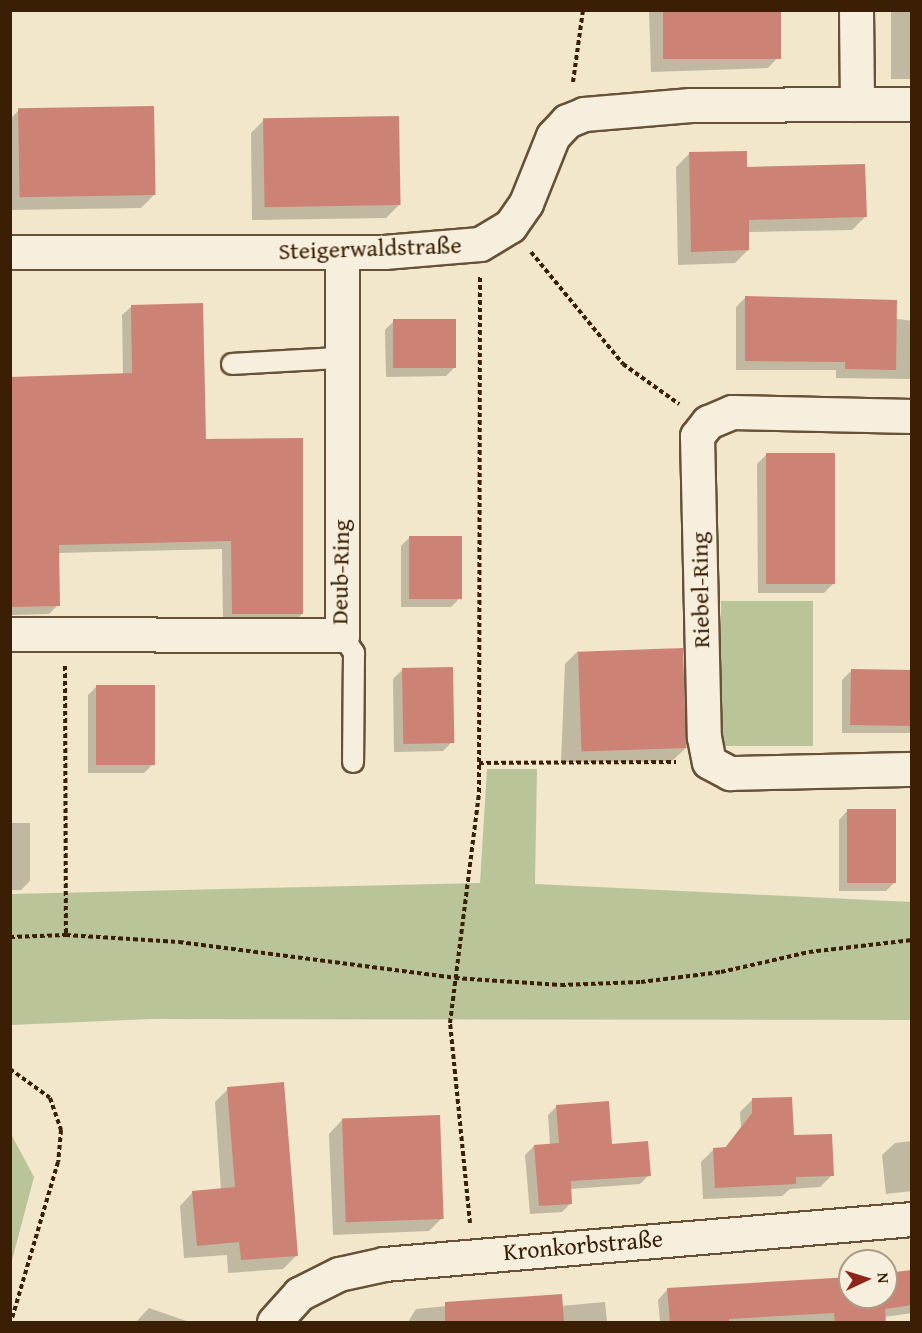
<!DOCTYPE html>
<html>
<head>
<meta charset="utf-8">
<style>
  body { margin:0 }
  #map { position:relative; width:922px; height:1333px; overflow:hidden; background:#f2e6cb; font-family:"Gentium Book Plus",serif }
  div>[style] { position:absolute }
  .green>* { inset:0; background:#b9c598; transform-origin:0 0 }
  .shadow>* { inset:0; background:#0003; transform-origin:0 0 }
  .building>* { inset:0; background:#cc8375; transform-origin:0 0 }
  .path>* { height:4px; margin-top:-2px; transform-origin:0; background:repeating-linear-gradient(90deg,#3a1f04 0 4.5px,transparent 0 7.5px) }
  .roads { filter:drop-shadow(2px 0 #685136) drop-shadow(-2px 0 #685136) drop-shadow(0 2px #685136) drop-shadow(0 -2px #685136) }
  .lane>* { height:20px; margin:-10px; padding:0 10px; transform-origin:10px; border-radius:10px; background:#f7efdd }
  .street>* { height:33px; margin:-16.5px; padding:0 16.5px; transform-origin:16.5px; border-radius:16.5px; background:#f7efdd }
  span { translate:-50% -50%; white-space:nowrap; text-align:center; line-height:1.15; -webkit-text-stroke:4.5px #f7efdd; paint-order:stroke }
  .street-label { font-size:24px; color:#3a1f04 }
  .frame { position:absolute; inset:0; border:12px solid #3a1f04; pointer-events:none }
  .north { position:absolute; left:838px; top:1249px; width:60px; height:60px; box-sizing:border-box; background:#f7efdd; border:2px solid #ab9c86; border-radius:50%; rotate:86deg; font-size:16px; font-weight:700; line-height:24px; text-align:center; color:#3a1f04 }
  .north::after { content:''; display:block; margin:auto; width:21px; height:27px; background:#8f2418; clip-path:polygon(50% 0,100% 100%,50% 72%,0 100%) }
</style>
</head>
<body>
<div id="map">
  <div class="green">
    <i style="left:813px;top:601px;width:145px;height:92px;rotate:90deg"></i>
    <i style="clip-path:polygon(487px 769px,537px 769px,535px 884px,911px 902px,911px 1020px,151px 1019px,11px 1025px,11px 894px,480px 883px)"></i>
    <i style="clip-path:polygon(11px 1134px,34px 1177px,11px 1264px)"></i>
  </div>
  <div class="shadow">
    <i style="clip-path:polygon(649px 10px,780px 10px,781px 54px,768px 68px,651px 72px)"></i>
    <i style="left:891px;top:10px;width:21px;height:69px"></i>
    <i style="clip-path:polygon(19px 110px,155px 194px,141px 208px,10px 210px,10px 119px)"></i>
    <i style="clip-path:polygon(264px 120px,400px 204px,386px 218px,252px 220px,251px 133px)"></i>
    <i style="clip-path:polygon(690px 153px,746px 168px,865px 217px,852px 230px,748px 232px,748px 250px,735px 263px,678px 265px,676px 167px)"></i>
    <i style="clip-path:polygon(745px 298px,912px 321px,912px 379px,836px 378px,836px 370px,736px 370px,736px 307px)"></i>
    <i style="clip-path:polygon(132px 306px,302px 614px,293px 623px,223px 623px,222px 549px,58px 553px,58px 605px,49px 614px,10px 615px,10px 378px,123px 375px,122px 315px)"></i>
    <i style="clip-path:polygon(394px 321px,455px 367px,446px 376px,386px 377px,385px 330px)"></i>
    <i style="clip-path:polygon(766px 455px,833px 584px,824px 593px,758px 593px,757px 464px)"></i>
    <i style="clip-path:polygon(410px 537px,460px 598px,451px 607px,401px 607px,401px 546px)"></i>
    <i style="clip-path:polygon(578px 651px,686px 748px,672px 761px,561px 762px,565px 664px)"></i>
    <i style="clip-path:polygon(402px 670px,452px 742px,443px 751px,394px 752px,393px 679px)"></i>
    <i style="clip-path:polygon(851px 671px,912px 671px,912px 733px,842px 733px,842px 680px)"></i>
    <i style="clip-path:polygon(97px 686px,153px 764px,144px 773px,88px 773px,88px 695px)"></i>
    <i style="clip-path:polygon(848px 810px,895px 882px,886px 891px,839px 891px,839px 820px)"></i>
    <i style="clip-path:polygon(10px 823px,30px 823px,30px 881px,21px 890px,10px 890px)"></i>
    <i style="clip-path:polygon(228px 1089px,296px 1256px,283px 1269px,228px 1273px,227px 1255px,184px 1258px,180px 1206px,193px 1192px,221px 1190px,215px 1102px)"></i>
    <i style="clip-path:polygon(752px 1100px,832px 1175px,820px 1187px,790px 1189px,782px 1196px,703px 1199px,701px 1162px,714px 1149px,724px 1149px,741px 1127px,740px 1112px)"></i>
    <i style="clip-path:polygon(557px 1106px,610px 1145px,649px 1175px,640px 1184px,570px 1189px,571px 1203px,562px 1212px,530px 1214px,525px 1155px,534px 1146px,550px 1145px,548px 1115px)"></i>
    <i style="clip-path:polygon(342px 1120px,442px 1218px,429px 1231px,333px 1235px,329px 1134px)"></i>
    <i style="clip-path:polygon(912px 1141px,912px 1191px,886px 1194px,882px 1155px,895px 1143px)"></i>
    <i style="clip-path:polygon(912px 1271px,912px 1313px,884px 1317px,885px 1322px,660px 1322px,658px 1300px,668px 1289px,850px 1278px,850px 1297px,886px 1297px,886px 1274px)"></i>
    <i style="clip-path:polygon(561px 1295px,561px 1306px,605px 1302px,607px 1322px,408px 1322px,416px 1309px)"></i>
    <i style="clip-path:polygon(149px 1308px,189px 1322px,136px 1322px)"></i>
  </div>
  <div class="building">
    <i style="left:663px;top:10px;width:118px;height:49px"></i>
    <i style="left:154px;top:106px;width:89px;height:136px;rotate:89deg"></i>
    <i style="left:399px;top:116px;width:89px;height:136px;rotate:89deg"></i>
    <i style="clip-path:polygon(747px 151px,747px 167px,865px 164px,867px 217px,749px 220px,749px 250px,691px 252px,689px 152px)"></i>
    <i style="clip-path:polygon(745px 296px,897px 300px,896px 370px,845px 369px,845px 362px,745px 361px)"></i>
    <i style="clip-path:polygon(203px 303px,206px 439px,303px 438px,303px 614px,232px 614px,231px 541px,59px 545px,60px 606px,10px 607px,10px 377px,132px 373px,131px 305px)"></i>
    <i style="left:456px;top:319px;width:49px;height:63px;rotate:90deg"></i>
    <i style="left:766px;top:453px;width:69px;height:131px"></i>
    <i style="left:409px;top:536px;width:53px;height:63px"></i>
    <i style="left:683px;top:648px;width:100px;height:105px;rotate:88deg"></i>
    <i style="left:453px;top:667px;width:76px;height:51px;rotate:89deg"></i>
    <i style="left:851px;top:669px;width:61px;height:56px;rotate:1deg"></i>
    <i style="left:96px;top:685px;width:59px;height:80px"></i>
    <i style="left:847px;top:809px;width:49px;height:74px"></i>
    <i style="clip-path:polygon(284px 1082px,298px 1256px,241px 1260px,239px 1242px,197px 1246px,192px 1191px,235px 1187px,227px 1087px)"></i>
    <i style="clip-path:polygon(792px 1097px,794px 1135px,832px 1134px,834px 1176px,796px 1177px,796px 1184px,715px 1188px,713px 1148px,726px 1147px,752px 1113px,752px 1098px)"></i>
    <i style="clip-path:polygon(609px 1101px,612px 1144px,648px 1141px,651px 1176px,571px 1181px,572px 1204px,539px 1206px,534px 1145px,559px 1143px,556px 1105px)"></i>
    <i style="left:440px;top:1115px;width:104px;height:98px;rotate:88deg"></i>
    <i style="clip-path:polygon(912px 1270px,912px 1305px,885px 1309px,886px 1323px,835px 1323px,834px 1313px,729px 1319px,729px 1323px,670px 1323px,667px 1288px,850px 1277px,850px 1297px,886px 1297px,886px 1273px)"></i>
    <i style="clip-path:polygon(562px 1294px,564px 1323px,445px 1323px,445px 1302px)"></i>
  </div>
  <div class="path">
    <i style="left:573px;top:82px;width:73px;rotate:-82.1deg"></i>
    <i style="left:531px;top:252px;width:145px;rotate:50.6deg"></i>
    <i style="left:623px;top:364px;width:69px;rotate:35.5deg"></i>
    <i style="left:65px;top:666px;width:269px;rotate:89.8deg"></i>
    <i style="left:479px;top:763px;width:197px;rotate:-0.3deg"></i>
    <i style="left:10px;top:937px;width:56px;rotate:-2deg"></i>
    <i style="left:66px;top:935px;width:113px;rotate:3.5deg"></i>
    <i style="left:179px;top:942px;width:278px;rotate:7.4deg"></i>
    <i style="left:455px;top:978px;width:106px;rotate:3.8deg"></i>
    <i style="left:561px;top:985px;width:80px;rotate:-2.1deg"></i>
    <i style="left:641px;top:982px;width:81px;rotate:-7.1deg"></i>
    <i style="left:721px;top:972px;width:90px;rotate:-12.8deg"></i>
    <i style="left:809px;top:952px;width:104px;rotate:-6.6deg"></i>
    <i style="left:10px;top:1069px;width:49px;rotate:35.9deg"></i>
    <i style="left:50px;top:1098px;width:34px;rotate:71deg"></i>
    <i style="left:61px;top:1130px;width:32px;rotate:95deg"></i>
    <i style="left:58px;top:1162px;width:167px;rotate:106.4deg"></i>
    <i style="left:470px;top:1223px;width:201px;rotate:-95.7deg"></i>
    <i style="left:450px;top:1023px;width:233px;rotate:-82.8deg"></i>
    <i style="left:479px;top:792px;width:515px;rotate:-89.89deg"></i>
  </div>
  <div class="roads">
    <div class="lane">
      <i style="left:232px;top:364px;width:109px;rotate:-3.2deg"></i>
      <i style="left:342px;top:635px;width:22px;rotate:56deg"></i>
      <i style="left:354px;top:653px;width:109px;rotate:90.5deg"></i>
    </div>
    <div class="street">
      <i style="left:856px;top:10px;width:94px;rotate:89.4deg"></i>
      <i style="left:10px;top:252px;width:374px"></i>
      <i style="left:384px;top:252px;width:96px;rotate:-4.8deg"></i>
      <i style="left:480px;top:244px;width:35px;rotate:-31deg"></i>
      <i style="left:510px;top:226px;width:28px;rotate:-55deg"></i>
      <i style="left:526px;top:203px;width:72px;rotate:-68.1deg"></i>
      <i style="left:553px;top:136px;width:21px;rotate:-47deg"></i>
      <i style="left:567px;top:121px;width:18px;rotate:-22deg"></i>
      <i style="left:584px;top:114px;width:107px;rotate:-4.8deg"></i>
      <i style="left:691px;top:105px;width:221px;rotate:-0.3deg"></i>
      <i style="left:912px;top:416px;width:180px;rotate:-178.7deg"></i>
      <i style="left:732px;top:412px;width:26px;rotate:157deg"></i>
      <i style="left:708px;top:422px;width:18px;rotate:128deg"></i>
      <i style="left:697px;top:436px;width:301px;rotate:88.7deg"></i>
      <i style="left:704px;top:737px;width:25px;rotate:79deg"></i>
      <i style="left:709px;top:762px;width:24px;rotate:28deg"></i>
      <i style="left:730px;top:773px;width:182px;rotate:-1.3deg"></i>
      <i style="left:10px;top:634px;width:332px;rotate:0.2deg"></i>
      <i style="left:342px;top:635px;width:383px;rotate:-90deg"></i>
      <i style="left:274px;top:1322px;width:38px;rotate:-48deg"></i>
      <i style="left:299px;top:1294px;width:45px;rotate:-26.6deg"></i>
      <i style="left:339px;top:1274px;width:46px;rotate:-12.5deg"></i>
      <i style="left:384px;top:1264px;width:530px;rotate:-4.87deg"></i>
    </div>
  </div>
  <div class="street-label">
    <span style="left:370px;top:248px;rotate:-2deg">Steigerwaldstraße</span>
    <span style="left:340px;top:572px;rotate:-89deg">Deub-Ring</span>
    <span style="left:700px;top:590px;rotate:-91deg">Riebel-Ring</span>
    <span style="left:583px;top:1245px;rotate:-5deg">Kronkorbstraße</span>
  </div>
  <div class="frame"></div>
  <div class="north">N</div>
</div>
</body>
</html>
